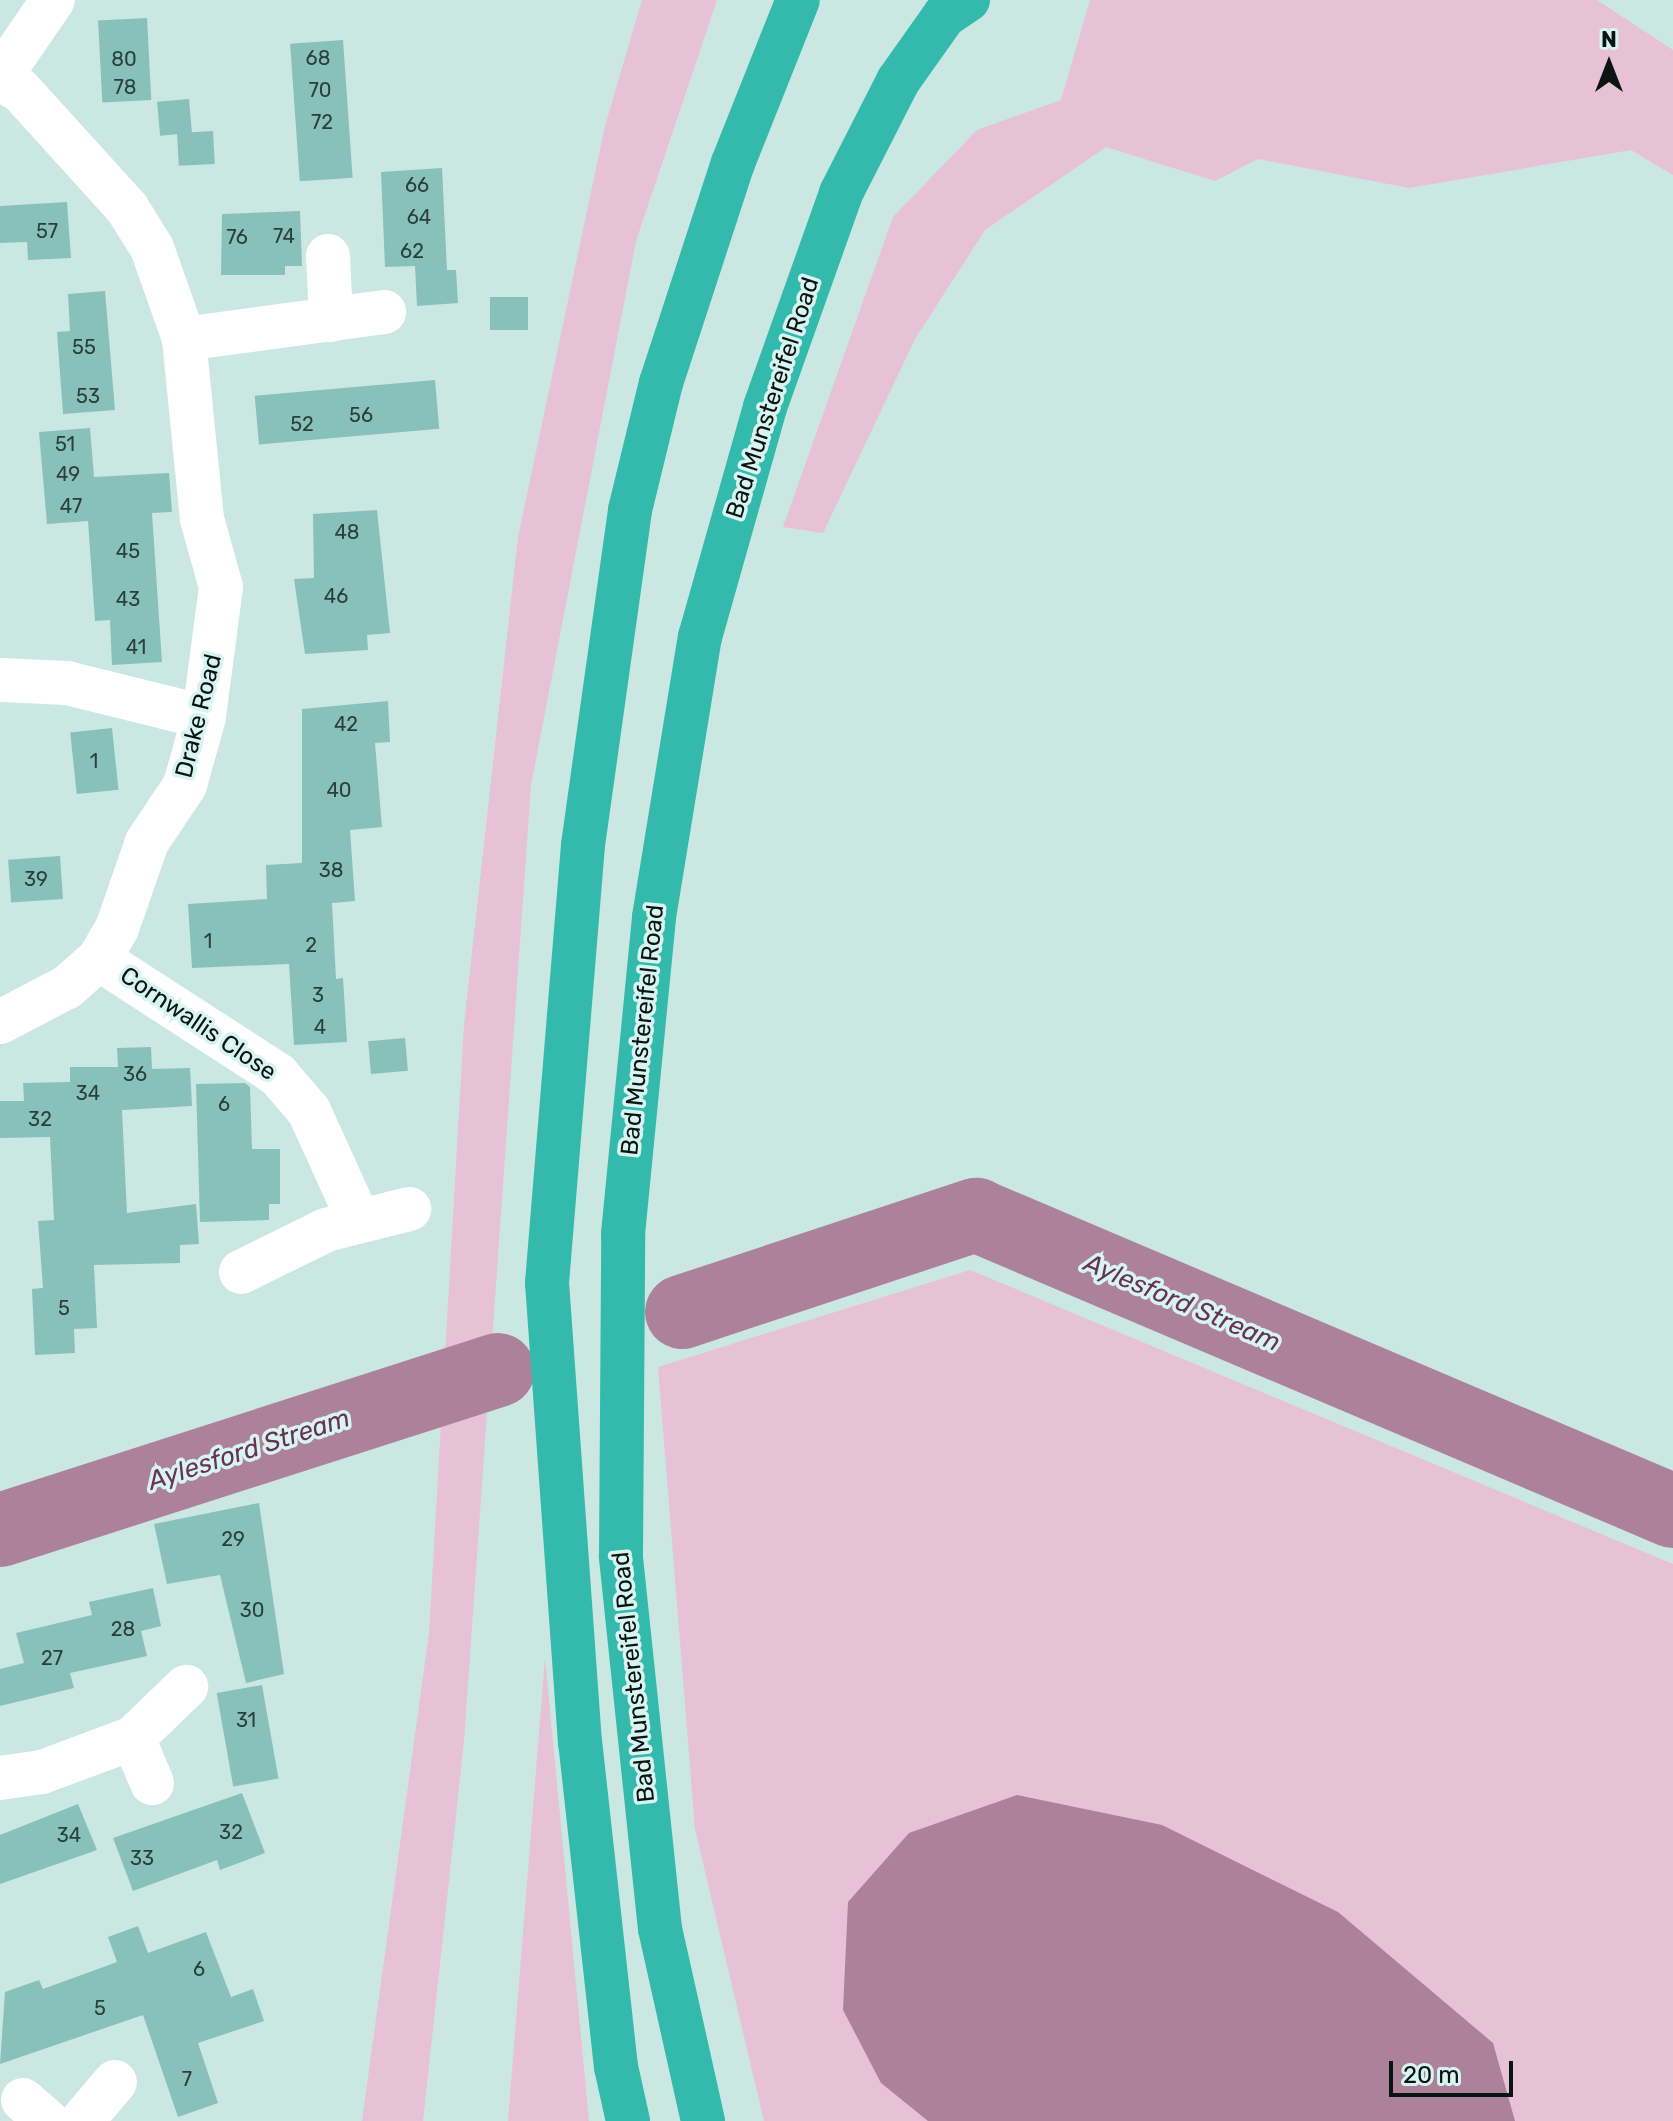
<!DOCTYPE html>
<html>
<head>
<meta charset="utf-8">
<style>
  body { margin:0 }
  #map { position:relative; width:1673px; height:2121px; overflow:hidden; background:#cbe7e2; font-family:Rubik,sans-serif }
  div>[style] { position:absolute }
  .green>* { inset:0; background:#e7c1d6 }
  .water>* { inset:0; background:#ac829b }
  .river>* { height:74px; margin:-37px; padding:0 37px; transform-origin:37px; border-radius:37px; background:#ac829b }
  .building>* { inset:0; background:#88c1b9; transform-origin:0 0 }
  .minor>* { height:44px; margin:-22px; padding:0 22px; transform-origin:22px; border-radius:22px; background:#fff }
  .highway>* { height:44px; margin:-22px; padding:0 22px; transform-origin:22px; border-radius:22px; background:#33baad }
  span { translate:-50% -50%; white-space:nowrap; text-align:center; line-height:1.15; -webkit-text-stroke:7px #d8f4f0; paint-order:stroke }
  .number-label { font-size:20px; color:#2a3f3c }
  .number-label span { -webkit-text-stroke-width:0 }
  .street-label { font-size:24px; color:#0a1412 }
  .water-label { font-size:26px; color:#683255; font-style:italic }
  .north { position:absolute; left:1569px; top:24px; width:80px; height:80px; -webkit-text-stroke:6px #d8f4f0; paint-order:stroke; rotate:0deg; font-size:22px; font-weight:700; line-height:32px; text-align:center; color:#0a1412 }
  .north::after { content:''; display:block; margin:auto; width:28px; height:36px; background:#0a1412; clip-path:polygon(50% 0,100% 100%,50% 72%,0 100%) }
  .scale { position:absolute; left:1389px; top:2061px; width:124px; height:36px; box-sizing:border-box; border:4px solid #0a1412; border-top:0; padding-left:10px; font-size:24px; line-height:28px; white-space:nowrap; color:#0a1412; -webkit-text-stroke:6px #d8f4f0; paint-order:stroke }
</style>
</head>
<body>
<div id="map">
  <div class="green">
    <i style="clip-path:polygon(642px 0,717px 0,636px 241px,531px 785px,464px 1741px,423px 2121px,362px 2121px,429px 1633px,464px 1025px,518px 537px,605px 126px)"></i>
    <i style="clip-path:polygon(1090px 0,1597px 0,1673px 50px,1673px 175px,1631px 150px,1409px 188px,1258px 159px,1215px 181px,1106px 147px,985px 230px,915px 339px,823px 533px,783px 527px,893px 217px,977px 130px,1061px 100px)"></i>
    <i style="clip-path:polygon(970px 1270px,1673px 1564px,1673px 2121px,764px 2121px,695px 1829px,658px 1367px)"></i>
    <i style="clip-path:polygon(545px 1658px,589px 2121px,508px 2121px)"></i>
  </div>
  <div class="water">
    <i style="clip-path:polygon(1017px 1795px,1162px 1825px,1338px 1912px,1493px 2043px,1515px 2121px,928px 2121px,881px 2083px,843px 2010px,848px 1902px,909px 1833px)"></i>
  </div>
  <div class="river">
    <i style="left:682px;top:1312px;width:310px;rotate:-18.3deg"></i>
    <i style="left:976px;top:1215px;width:757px;rotate:23.01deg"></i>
    <i style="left:0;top:1530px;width:523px;rotate:-17.81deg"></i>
  </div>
  <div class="building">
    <i style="left:147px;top:18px;width:82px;height:49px;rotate:87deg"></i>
    <i style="left:343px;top:40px;width:138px;height:53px;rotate:86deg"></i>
    <i style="left:189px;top:99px;width:34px;height:32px;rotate:85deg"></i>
    <i style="left:213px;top:131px;width:33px;height:36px;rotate:87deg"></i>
    <i style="clip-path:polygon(442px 168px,447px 270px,456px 270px,458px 303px,417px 306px,415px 266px,385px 267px,381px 172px)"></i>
    <i style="clip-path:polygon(67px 202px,71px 258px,28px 260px,27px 242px,0 243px,0 206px)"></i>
    <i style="clip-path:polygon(300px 211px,302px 266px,285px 266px,285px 275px,221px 275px,222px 214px)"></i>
    <i style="clip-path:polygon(105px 291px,115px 410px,63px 414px,57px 332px,70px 331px,68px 294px)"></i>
    <i style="left:490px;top:297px;width:38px;height:33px"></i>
    <i style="left:435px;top:380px;width:49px;height:181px;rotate:85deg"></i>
    <i style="clip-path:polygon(90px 428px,94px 477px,169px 473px,172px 512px,152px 513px,162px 662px,112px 665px,110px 620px,95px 621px,88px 521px,47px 524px,39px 432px)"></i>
    <i style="clip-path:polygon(377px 510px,390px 633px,367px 635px,368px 650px,305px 654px,294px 579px,314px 578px,313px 514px)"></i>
    <i style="clip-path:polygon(388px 701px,390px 742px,375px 743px,382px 827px,350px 830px,355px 901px,332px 903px,336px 979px,343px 978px,347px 1042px,294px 1045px,289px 964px,192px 968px,188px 904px,267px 899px,266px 865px,302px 863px,302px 709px)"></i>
    <i style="left:112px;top:728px;width:62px;height:42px;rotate:84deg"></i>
    <i style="left:60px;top:856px;width:43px;height:52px;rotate:86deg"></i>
    <i style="left:405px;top:1038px;width:33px;height:37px;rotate:85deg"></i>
    <i style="clip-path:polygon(151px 1047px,152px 1069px,190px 1068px,192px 1106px,122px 1110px,127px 1213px,196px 1204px,199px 1244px,180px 1245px,180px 1263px,94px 1265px,97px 1328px,74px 1329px,75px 1353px,35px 1355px,32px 1289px,43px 1288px,38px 1221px,54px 1220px,50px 1137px,0 1138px,0 1101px,24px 1101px,23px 1083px,70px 1082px,70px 1067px,118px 1067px,117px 1048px)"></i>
    <i style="clip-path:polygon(245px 1083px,250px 1087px,252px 1149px,280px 1149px,280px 1204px,269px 1204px,269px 1220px,200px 1222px,196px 1084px)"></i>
    <i style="clip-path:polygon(259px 1503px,284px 1674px,246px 1683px,220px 1575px,167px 1584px,154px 1524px)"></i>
    <i style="clip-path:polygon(153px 1588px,161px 1626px,141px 1631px,147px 1656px,70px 1673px,74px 1688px,0 1706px,0 1669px,24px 1663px,16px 1633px,92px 1615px,89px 1602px)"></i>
    <i style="left:262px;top:1685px;width:95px;height:46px;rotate:80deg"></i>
    <i style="clip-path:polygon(242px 1793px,265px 1853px,220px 1870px,217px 1860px,133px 1891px,113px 1838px)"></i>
    <i style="clip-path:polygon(78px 1804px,97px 1850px,0 1884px,0 1835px)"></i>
    <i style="clip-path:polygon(138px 1926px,148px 1953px,206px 1932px,231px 1997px,253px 1989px,264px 2021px,198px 2043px,218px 2103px,178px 2117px,143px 2015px,0 2064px,5px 1992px,39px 1980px,43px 1989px,117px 1962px,108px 1937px)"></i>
  </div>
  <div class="minor">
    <i style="left:0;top:77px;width:93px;rotate:-55.5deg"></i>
    <i style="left:0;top:79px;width:23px;rotate:29deg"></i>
    <i style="left:20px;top:90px;width:159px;rotate:47.8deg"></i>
    <i style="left:127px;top:208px;width:47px;rotate:58deg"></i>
    <i style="left:152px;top:248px;width:96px;rotate:70.6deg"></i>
    <i style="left:184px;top:339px;width:181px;rotate:84.3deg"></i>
    <i style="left:202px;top:519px;width:71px;rotate:74.4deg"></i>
    <i style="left:221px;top:587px;width:131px;rotate:97.5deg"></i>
    <i style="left:204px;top:717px;width:71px;rotate:105.6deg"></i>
    <i style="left:185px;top:785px;width:69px;rotate:123.7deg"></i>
    <i style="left:147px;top:842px;width:91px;rotate:109.2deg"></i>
    <i style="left:117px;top:928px;width:36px;rotate:120deg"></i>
    <i style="left:99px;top:959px;width:43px;rotate:138.8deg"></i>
    <i style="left:67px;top:987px;width:76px;rotate:152.4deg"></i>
    <i style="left:328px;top:256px;width:64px;rotate:87.3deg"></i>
    <i style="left:184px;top:339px;width:202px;rotate:-7.7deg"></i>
    <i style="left:0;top:680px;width:67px;rotate:2.6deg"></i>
    <i style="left:67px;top:683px;width:141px;rotate:13.9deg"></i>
    <i style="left:99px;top:959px;width:213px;rotate:32.9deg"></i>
    <i style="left:278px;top:1075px;width:48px;rotate:49.3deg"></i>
    <i style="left:309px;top:1111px;width:119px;rotate:65.6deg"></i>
    <i style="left:241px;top:1272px;width:95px;rotate:-26.3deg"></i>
    <i style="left:326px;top:1230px;width:86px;rotate:-14.2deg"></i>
    <i style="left:133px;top:1738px;width:49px;rotate:67.1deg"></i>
    <i style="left:0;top:1778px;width:42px;rotate:-8.1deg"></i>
    <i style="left:42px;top:1772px;width:97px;rotate:-20.5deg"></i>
    <i style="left:133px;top:1738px;width:74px;rotate:-43.9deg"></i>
    <i style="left:23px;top:2100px;width:32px;rotate:41deg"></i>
    <i style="left:82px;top:2121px;width:51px;rotate:-49.8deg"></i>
  </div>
  <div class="highway">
    <i style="left:628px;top:2121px;width:55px;rotate:-102.5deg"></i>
    <i style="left:616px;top:2067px;width:326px;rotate:-96.3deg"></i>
    <i style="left:580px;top:1743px;width:461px;rotate:-94.1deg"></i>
    <i style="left:547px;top:1283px;width:439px;rotate:-85.3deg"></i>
    <i style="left:583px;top:845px;width:338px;rotate:-82deg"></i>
    <i style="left:630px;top:510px;width:131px;rotate:-76.3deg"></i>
    <i style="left:661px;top:383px;width:231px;rotate:-71.9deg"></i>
    <i style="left:733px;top:163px;width:175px;rotate:-68.3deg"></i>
    <i style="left:703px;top:2121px;width:197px;rotate:-102.6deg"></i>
    <i style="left:660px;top:1929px;width:375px;rotate:-96deg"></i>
    <i style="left:621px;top:1556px;width:322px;rotate:-89.6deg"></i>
    <i style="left:623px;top:1234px;width:319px;rotate:-84.4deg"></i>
    <i style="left:654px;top:917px;width:284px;rotate:-80.7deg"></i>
    <i style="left:700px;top:637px;width:239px;rotate:-74.2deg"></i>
    <i style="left:765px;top:407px;width:227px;rotate:-70.4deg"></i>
    <i style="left:841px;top:193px;width:126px;rotate:-63deg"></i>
    <i style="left:898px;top:81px;width:80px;rotate:-54.7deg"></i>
    <i style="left:944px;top:16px;width:29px;rotate:-34deg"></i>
  </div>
  <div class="number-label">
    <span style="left:318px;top:58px">68</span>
    <span style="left:124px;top:59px">80</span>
    <span style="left:125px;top:87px">78</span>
    <span style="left:320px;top:90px">70</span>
    <span style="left:322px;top:122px">72</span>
    <span style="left:417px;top:185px">66</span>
    <span style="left:419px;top:217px">64</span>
    <span style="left:47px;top:231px">57</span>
    <span style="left:284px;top:236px">74</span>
    <span style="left:237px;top:237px">76</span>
    <span style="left:412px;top:251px">62</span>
    <span style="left:84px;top:347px">55</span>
    <span style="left:88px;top:396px">53</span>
    <span style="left:361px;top:415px">56</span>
    <span style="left:302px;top:424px">52</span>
    <span style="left:65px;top:444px">51</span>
    <span style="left:68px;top:474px">49</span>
    <span style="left:71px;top:506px">47</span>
    <span style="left:347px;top:532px">48</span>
    <span style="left:128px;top:551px">45</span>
    <span style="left:336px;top:596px">46</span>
    <span style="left:128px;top:599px">43</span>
    <span style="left:136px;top:647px">41</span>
    <span style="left:346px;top:724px">42</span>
    <span style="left:94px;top:761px">1</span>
    <span style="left:339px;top:790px">40</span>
    <span style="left:331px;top:870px">38</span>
    <span style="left:36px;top:879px">39</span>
    <span style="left:208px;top:941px">1</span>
    <span style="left:311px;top:945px">2</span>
    <span style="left:318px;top:995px">3</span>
    <span style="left:320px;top:1027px">4</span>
    <span style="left:135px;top:1074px">36</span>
    <span style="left:88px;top:1093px">34</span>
    <span style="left:224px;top:1104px">6</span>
    <span style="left:40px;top:1119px">32</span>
    <span style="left:64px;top:1308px">5</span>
    <span style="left:233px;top:1539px">29</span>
    <span style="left:252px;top:1610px">30</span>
    <span style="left:123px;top:1629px">28</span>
    <span style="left:52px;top:1658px">27</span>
    <span style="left:246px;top:1720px">31</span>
    <span style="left:231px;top:1832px">32</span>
    <span style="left:69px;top:1835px">34</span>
    <span style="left:142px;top:1858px">33</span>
    <span style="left:199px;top:1969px">6</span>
    <span style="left:100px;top:2008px">5</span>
    <span style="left:187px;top:2079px">7</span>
  </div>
  <div class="street-label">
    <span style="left:773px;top:398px;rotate:-72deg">Bad Munstereifel Road</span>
    <span style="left:199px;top:716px;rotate:-76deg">Drake Road</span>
    <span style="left:198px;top:1024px;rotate:34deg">Cornwallis Close</span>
    <span style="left:643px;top:1030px;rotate:-84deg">Bad Munstereifel Road</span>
    <span style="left:634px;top:1677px;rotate:-96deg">Bad Munstereifel Road</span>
  </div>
  <div class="water-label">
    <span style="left:1182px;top:1303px;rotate:23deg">Aylesford Stream</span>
    <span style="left:249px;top:1450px;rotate:-18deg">Aylesford Stream</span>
  </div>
  <div class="north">N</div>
  <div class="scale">20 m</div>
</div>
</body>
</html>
